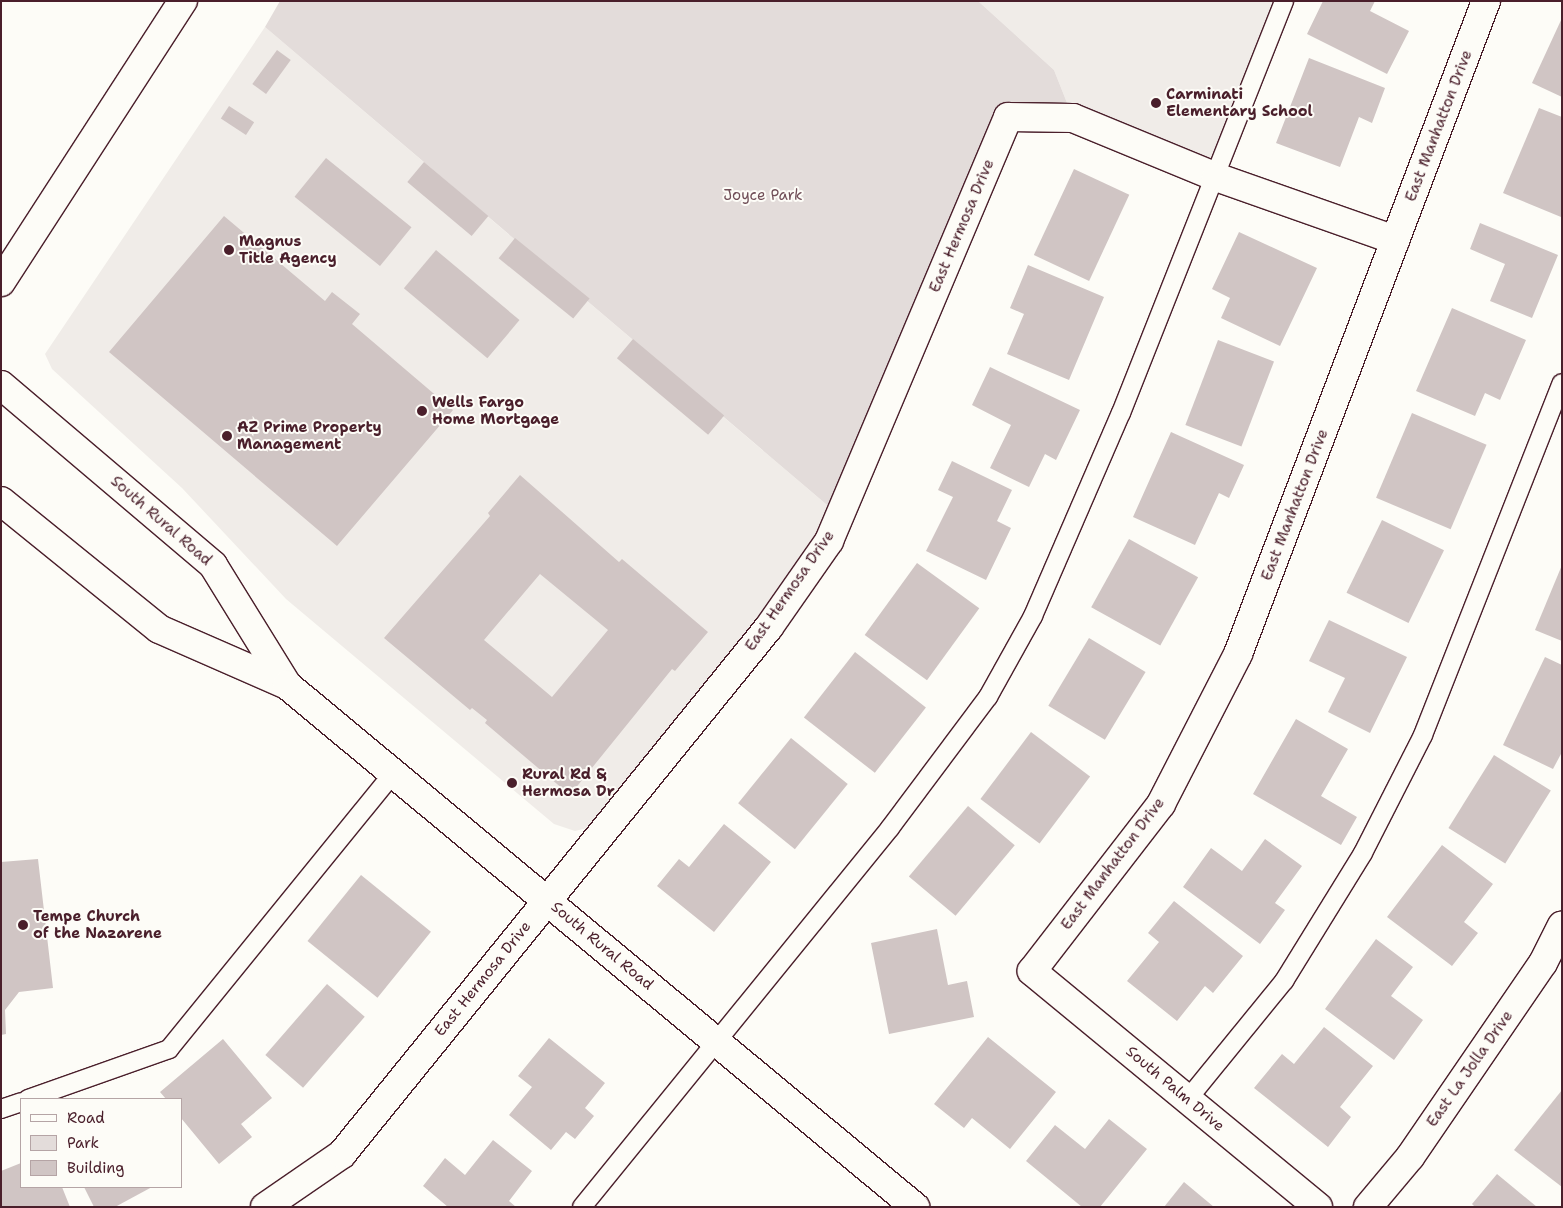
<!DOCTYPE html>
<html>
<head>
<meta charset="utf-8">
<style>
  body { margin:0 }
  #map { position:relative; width:1563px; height:1208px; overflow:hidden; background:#fdfcf7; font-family:"Shantell Sans",sans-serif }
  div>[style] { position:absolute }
  .built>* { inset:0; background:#f0ece8 }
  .green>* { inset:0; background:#e3dcda }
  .building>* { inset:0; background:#d0c5c4; transform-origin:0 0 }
  .roads { filter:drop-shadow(1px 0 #4a1f2b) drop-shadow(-1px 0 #4a1f2b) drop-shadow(0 1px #4a1f2b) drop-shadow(0 -1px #4a1f2b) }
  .lane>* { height:18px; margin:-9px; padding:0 9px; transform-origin:9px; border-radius:9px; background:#fdfcf7 }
  .street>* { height:28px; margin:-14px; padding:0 14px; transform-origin:14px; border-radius:14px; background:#fdfcf7 }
  .primary>* { height:28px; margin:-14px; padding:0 14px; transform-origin:14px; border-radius:14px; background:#fdfcf7 }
  .highway>* { height:28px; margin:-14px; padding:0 14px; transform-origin:14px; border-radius:14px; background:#fdfcf7 }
  .dots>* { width:14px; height:14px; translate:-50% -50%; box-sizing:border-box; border:2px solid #fdfcf7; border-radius:50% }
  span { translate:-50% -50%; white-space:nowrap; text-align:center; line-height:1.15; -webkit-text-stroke:4px #fdfcf7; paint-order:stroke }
  .poi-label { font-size:15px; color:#4a1f2b; font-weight:700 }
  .left { translate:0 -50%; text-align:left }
  .street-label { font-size:15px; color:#4a1f2b }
  .park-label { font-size:15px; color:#704e57 }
  .frame { position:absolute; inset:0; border:2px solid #4a1f2b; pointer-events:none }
  .legend { position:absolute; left:20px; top:1098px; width:162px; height:90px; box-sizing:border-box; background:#fdfcf7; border:1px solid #b5a4a5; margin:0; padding:6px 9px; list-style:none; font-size:15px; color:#4a1f2b }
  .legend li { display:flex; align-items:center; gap:10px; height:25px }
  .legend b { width:25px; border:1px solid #b5a4a5 }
</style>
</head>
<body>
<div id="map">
  <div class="built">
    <i style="clip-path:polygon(978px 1px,1284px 1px,1216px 177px,1073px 118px,1054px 70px)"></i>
    <i style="clip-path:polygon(265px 27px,834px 511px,815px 547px,729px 660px,587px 828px,575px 831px,554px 824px,286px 599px,182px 488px,52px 369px,45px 354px)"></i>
  </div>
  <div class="green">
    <i style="clip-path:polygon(280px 1px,978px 1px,1054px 70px,1073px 118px,1007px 117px,840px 516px,265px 27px)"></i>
  </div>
  <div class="building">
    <i style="clip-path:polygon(1323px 1px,1375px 1px,1370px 11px,1409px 31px,1387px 74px,1307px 34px)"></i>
    <i style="clip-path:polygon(1562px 18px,1562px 97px,1532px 83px)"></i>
    <i style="left:277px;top:50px;width:17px;height:42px;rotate:36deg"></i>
    <i style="clip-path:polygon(1309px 58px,1385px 88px,1372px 123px,1359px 117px,1340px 167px,1276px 143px)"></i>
    <i style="left:229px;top:106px;width:30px;height:15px;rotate:33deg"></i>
    <i style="clip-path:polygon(1539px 108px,1562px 117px,1561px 217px,1503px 193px)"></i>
    <i style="left:326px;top:158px;width:110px;height:50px;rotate:39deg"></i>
    <i style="left:424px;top:162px;width:84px;height:26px;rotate:40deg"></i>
    <i style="left:1074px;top:169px;width:61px;height:95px;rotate:25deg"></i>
    <i style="clip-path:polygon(224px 216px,325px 301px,332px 292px,360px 314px,352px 324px,453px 410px,337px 546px,109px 352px)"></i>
    <i style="clip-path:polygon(1480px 223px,1558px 255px,1532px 318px,1490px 301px,1505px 264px,1470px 249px)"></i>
    <i style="clip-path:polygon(1239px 232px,1317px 268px,1280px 346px,1221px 318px,1230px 298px,1212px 289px)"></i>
    <i style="left:515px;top:238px;width:96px;height:26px;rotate:39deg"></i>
    <i style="left:436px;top:250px;width:109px;height:50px;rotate:40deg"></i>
    <i style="clip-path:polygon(1028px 265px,1104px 297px,1069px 380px,1007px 354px,1024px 314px,1010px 308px)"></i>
    <i style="clip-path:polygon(1452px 308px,1526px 340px,1500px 400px,1485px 393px,1475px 416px,1416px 391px)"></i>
    <i style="left:633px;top:339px;width:119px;height:25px;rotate:40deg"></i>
    <i style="left:1218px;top:340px;width:60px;height:91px;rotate:21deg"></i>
    <i style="clip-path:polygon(990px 367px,1080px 410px,1056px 460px,1045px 454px,1029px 487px,990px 468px,1011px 425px,972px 405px)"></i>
    <i style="left:1412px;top:413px;width:81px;height:92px;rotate:23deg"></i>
    <i style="clip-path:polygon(1171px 432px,1244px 465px,1229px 498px,1219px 493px,1195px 545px,1133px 517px)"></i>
    <i style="clip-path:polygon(952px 461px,1012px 490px,997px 521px,1011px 528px,986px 580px,926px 551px,953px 497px,938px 490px)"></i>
    <i style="clip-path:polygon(evenodd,520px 475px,619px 562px,622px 559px,708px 632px,675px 671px,672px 669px,570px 795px,485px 723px,487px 720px,472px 708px,470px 710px,384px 638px,490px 516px,488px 513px,520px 475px,540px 574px,608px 630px,552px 697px,484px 640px,540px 574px)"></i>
    <i style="left:1382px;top:520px;width:69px;height:81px;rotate:26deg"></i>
    <i style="left:1129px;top:539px;width:79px;height:78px;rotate:29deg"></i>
    <i style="left:917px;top:563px;width:77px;height:89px;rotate:36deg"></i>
    <i style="clip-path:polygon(1562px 565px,1562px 641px,1535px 630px)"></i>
    <i style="clip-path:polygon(1329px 620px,1407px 657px,1370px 733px,1328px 712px,1345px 678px,1309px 661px)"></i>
    <i style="left:1089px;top:638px;width:66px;height:79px;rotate:31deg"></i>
    <i style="left:855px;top:652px;width:90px;height:83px;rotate:38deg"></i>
    <i style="clip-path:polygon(1545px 657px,1562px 665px,1562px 752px,1553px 769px,1503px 745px)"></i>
    <i style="clip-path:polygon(1296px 719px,1348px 749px,1321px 796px,1357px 817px,1341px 845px,1253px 794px)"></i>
    <i style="left:1031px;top:732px;width:74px;height:84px;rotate:37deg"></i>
    <i style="left:791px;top:738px;width:73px;height:84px;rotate:39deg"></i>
    <i style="left:1494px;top:755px;width:67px;height:86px;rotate:32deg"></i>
    <i style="left:968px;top:806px;width:61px;height:92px;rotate:40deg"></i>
    <i style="clip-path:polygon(724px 824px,771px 862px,714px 932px,657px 886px,679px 859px,689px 867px)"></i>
    <i style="clip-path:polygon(1265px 839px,1302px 866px,1275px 903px,1285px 910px,1260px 944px,1183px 887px,1211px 848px,1242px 871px)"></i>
    <i style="clip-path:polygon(1442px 845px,1493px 884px,1464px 922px,1478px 933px,1452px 966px,1387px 917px)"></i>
    <i style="clip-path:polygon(38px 859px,53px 988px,19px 992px,5px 1010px,6px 1034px,1px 1035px,1px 862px)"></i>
    <i style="left:361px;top:875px;width:90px;height:85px;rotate:39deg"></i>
    <i style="clip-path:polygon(1174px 901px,1243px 956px,1213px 993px,1205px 986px,1177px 1021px,1127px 981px,1159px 942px,1148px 933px)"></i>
    <i style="clip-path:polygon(937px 929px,948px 985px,967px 981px,974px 1017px,889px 1034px,871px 943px)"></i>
    <i style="clip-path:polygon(1376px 939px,1413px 967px,1391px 996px,1423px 1020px,1394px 1060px,1325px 1009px)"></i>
    <i style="left:327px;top:984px;width:50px;height:94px;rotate:41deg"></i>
    <i style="clip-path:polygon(1324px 1027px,1373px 1066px,1340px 1107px,1351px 1117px,1328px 1147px,1254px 1088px,1282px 1054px,1294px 1064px)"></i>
    <i style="clip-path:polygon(988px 1037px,1056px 1092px,1010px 1149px,972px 1118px,964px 1128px,934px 1104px)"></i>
    <i style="clip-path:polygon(549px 1038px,605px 1083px,585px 1108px,594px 1116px,575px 1139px,566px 1132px,551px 1150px,509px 1115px,532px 1087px,518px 1076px)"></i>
    <i style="clip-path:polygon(223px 1039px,272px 1098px,241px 1124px,252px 1137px,219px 1164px,181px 1118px,181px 1099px,166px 1099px,160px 1092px)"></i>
    <i style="clip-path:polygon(1562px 1090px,1562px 1187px,1514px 1150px)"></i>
    <i style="clip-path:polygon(1109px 1119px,1147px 1149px,1100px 1207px,1082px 1207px,1026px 1161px,1055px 1125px,1085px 1149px)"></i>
    <i style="clip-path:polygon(493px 1140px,532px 1171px,509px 1201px,516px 1207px,448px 1207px,423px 1186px,445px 1158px,465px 1175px)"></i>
    <i style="clip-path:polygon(21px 1163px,21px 1187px,62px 1187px,70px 1207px,1px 1207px,1px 1171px)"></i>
    <i style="clip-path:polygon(1497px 1174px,1537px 1207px,1475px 1207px,1472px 1204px)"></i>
    <i style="clip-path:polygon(1184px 1182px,1214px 1207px,1164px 1207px)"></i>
    <i style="clip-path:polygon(84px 1187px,152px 1187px,115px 1207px,94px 1207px)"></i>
  </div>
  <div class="roads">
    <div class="lane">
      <i style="left:28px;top:1099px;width:150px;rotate:-19.5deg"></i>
      <i style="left:169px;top:1049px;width:357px;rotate:-50.9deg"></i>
      <i style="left:1187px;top:1100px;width:154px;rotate:-50.8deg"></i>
      <i style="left:1284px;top:981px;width:150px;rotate:-58.3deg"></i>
      <i style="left:1363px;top:853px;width:132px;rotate:-63deg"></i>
      <i style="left:1423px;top:735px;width:378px;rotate:-68.5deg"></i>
      <i style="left:1px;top:1109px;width:21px;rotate:-19deg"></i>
      <i style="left:582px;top:1207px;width:488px;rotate:-50.9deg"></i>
      <i style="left:890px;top:828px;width:164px;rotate:-53.2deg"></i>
      <i style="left:988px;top:697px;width:93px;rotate:-60.9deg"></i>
      <i style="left:1033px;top:616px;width:221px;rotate:-66.6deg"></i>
      <i style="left:1121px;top:413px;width:443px;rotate:-68.4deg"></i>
    </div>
    <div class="street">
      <i style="left:265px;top:1207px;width:93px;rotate:-34.5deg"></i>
      <i style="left:342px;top:1154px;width:678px;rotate:-50.98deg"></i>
      <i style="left:769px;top:627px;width:105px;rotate:-55.1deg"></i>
      <i style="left:829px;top:541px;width:460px;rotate:-67.1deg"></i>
      <i style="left:1008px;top:117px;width:65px;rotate:0.9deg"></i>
      <i style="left:1073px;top:118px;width:155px;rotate:22.4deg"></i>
      <i style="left:1216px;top:177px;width:190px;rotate:19.4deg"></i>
      <i style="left:1318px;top:1207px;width:371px;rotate:-140.5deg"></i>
      <i style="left:1032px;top:971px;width:211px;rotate:-52.3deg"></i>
      <i style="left:1161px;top:804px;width:169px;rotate:-62.8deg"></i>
      <i style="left:1238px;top:654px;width:699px;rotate:-69.2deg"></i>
      <i style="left:1368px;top:1207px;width:65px;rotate:-50deg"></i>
      <i style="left:1410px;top:1157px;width:235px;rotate:-55.6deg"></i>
      <i style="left:1543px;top:963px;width:42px;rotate:-63.4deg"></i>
    </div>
    <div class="primary">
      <i style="left:1px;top:385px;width:278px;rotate:40.3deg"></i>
      <i style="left:213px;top:565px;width:141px;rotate:58.3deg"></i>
      <i style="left:1px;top:501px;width:203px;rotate:39deg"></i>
      <i style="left:159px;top:629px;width:140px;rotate:23.6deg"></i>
      <i style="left:287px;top:685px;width:817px;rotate:39.73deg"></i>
    </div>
    <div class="highway">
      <i style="left:1px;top:282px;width:335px;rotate:-57.1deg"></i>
    </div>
  </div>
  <div class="dots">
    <i style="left:1156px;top:103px;background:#4a1f2b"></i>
    <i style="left:229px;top:250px;background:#4a1f2b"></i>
    <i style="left:422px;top:411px;background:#4a1f2b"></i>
    <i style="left:227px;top:436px;background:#4a1f2b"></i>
    <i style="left:512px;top:783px;background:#4a1f2b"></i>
    <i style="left:23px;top:925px;background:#4a1f2b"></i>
  </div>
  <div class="poi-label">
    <span class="left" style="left:1166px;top:103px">Carminati<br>Elementary School</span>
    <span class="left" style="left:239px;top:250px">Magnus<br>Title Agency</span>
    <span class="left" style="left:432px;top:411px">Wells Fargo<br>Home Mortgage</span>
    <span class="left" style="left:237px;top:436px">AZ Prime Property<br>Management</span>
    <span class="left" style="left:522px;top:783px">Rural Rd &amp;<br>Hermosa Dr</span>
    <span class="left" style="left:33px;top:925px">Tempe Church<br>of the Nazarene</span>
  </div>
  <div class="street-label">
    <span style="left:1439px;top:126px;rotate:-69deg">East Manhatton Drive</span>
    <span style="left:962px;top:226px;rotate:-67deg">East Hermosa Drive</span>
    <span style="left:1295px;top:505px;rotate:-69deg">East Manhatton Drive</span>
    <span style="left:161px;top:521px;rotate:41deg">South Rural Road</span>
    <span style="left:790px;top:591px;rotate:-55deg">East Hermosa Drive</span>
    <span style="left:1113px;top:864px;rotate:-53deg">East Manhatton Drive</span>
    <span style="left:602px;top:946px;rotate:40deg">South Rural Road</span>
    <span style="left:483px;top:979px;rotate:-51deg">East Hermosa Drive</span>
    <span style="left:1470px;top:1069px;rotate:-55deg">East La Jolla Drive</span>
    <span style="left:1175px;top:1089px;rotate:40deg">South Palm Drive</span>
  </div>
  <div class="park-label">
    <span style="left:763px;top:196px">Joyce Park</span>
  </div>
  <div class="frame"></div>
  <ul class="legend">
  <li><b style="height:6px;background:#fdfcf7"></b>Road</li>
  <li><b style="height:14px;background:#e3dcda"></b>Park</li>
  <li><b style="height:14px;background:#d0c5c4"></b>Building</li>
  </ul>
</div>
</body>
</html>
